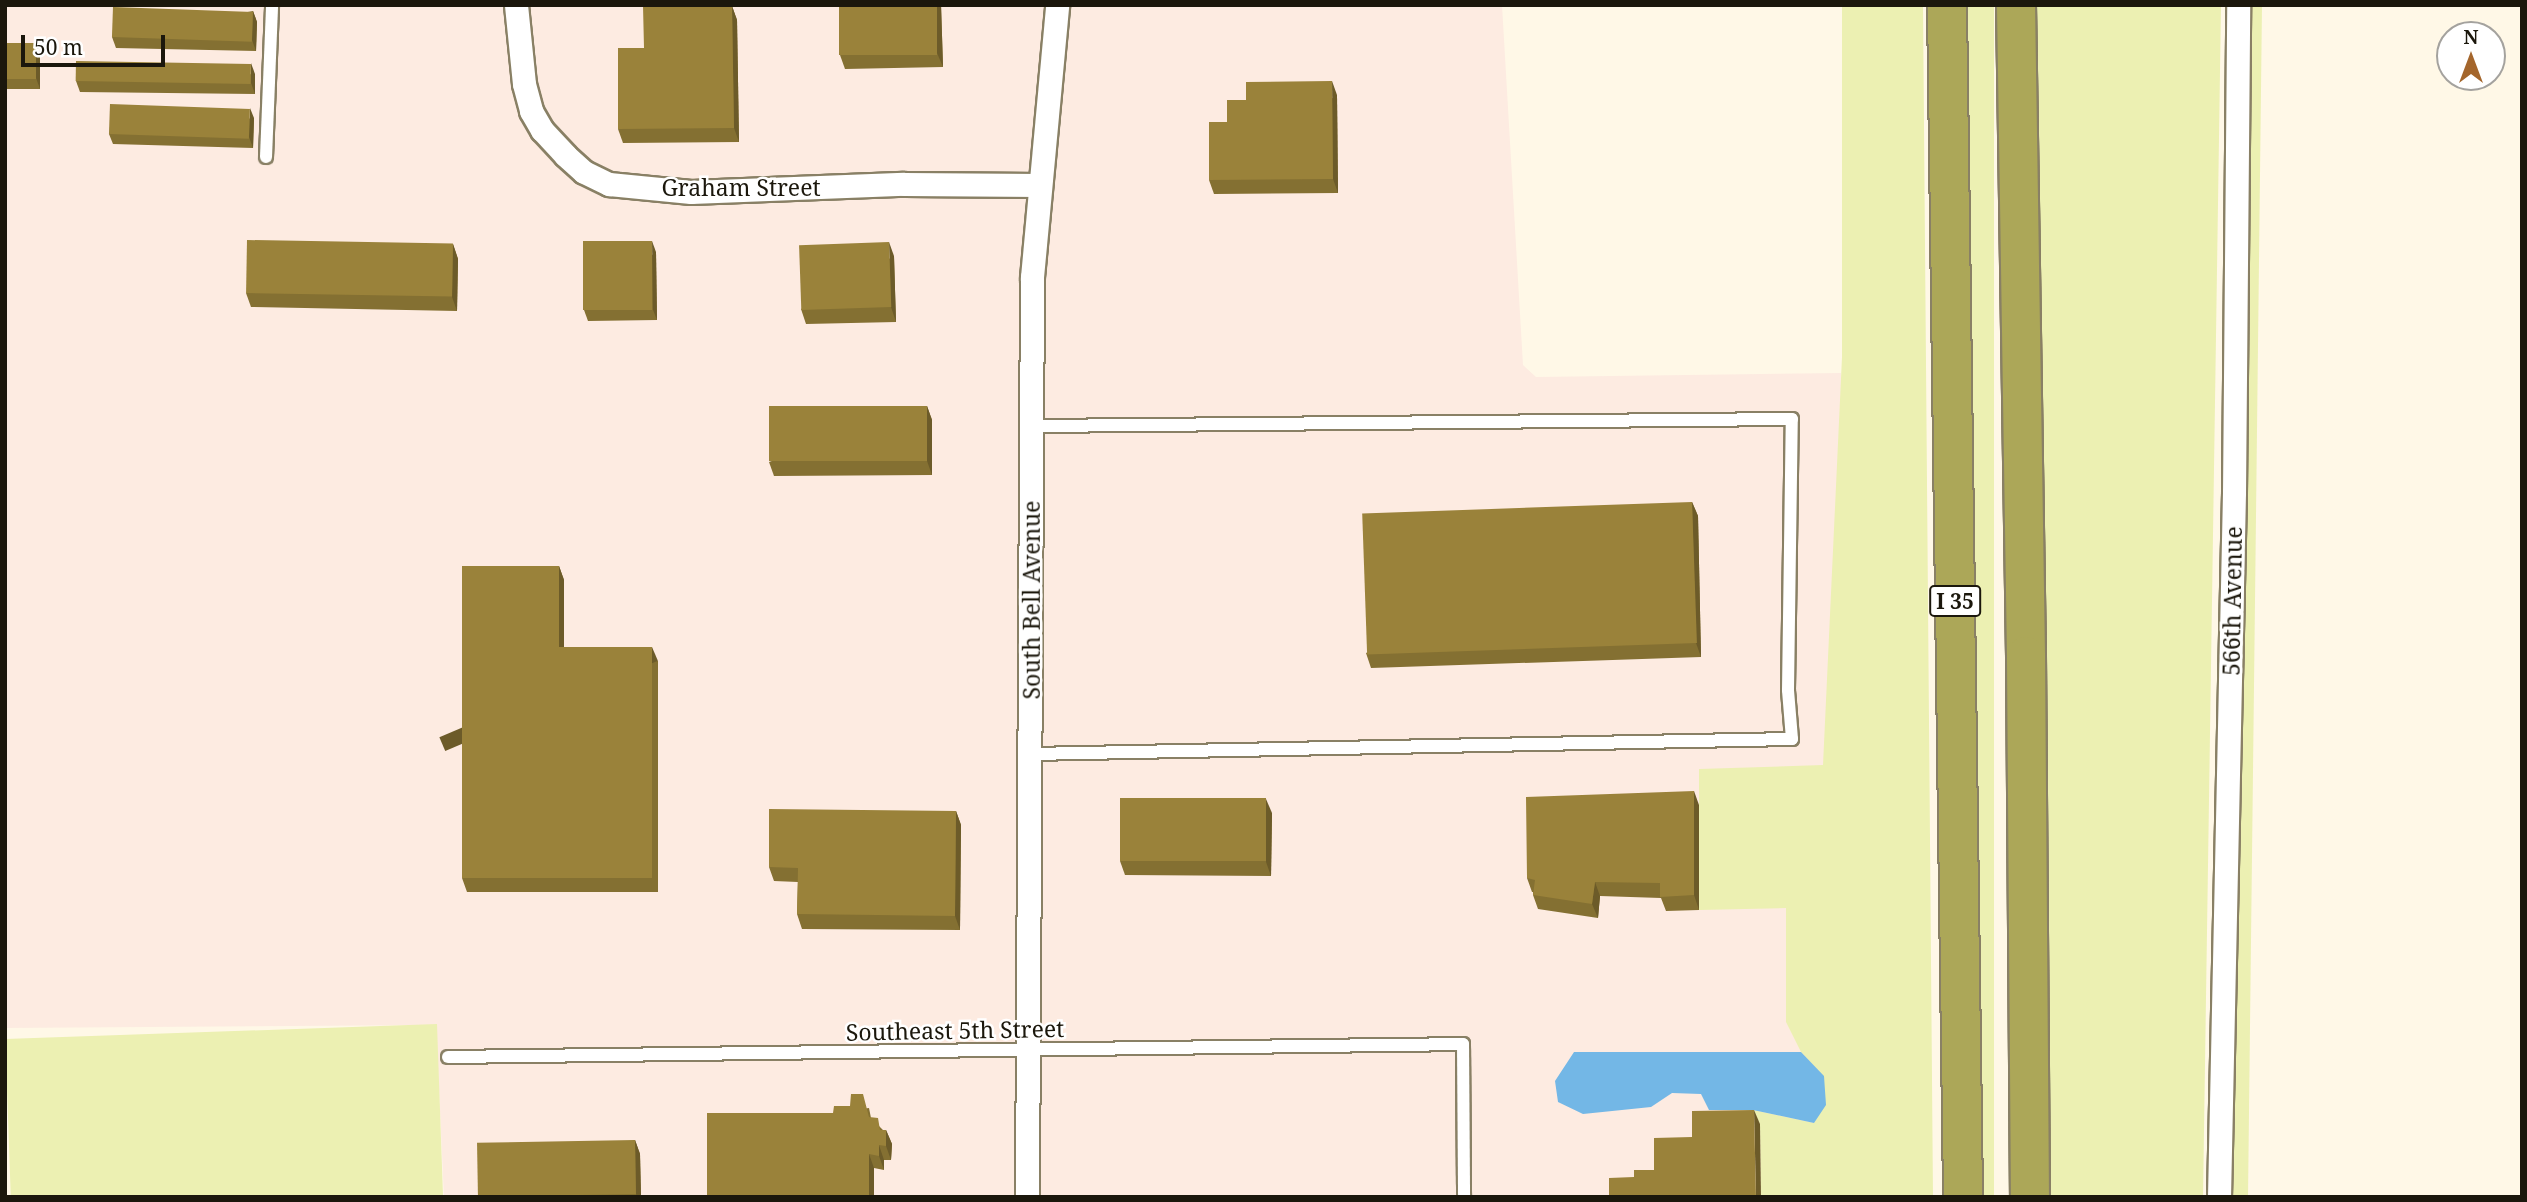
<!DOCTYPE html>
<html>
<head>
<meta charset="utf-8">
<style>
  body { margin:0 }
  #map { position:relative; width:2527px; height:1202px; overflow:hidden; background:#fff8e7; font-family:"Noto Serif",serif }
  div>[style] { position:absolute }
  .industrial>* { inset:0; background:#fdebe1 }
  .green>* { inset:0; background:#ecf0b2; transform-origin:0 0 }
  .water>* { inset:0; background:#73b7e6 }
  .roads { filter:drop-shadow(2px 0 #898065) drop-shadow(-2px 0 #898065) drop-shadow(0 2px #898065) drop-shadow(0 -2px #898065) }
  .service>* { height:12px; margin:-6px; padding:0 6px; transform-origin:6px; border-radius:6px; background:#fff }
  .minor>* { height:23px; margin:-11.5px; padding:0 11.5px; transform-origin:11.5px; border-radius:11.5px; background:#fff }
  .motorway>* { height:38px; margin:-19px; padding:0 19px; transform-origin:19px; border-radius:19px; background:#aca758 }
  .wall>* { inset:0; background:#847032 }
  .shaded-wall>* { inset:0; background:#6c5b29; transform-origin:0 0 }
  .building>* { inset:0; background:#9a823a; transform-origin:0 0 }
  span { translate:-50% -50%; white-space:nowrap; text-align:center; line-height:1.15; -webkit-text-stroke:5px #fff; paint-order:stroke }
  .shield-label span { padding:2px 5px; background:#fff; border:2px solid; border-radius:5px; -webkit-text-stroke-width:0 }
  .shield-label { font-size:21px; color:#1b170c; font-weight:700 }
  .street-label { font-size:23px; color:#1b170c }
  .frame { position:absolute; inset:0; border:7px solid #1b170c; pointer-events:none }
  .north { position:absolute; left:2436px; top:21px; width:70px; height:70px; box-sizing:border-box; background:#fff; border:2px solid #a4a29e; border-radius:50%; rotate:0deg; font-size:19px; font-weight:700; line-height:28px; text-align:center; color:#1b170c }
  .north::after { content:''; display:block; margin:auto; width:24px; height:32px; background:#a4662c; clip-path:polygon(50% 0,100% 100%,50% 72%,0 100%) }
  .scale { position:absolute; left:21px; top:35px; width:144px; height:32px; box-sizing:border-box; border:4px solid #1b170c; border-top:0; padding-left:9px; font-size:21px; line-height:24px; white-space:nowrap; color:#1b170c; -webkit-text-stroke:5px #fff; paint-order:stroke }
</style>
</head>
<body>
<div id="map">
  <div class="industrial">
    <i style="clip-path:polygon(5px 5px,1502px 5px,1523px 365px,1536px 377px,1841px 373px,1849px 1197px,444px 1197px,436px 1025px,5px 1028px)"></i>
  </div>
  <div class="green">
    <i style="clip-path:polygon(1842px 5px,1923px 5px,1933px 1197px,1761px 1197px,1760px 1124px,1753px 1110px,1814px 1123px,1824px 1077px,1801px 1052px,1786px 1022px,1786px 908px,1699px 910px,1699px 769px,1823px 765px,1842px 357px)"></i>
    <i style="left:1962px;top:5px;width:32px;height:1192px"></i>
    <i style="clip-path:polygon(2033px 5px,2221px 5px,2203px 1197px,2044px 1197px)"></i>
    <i style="clip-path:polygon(2244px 5px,2262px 5px,2248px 1197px,2227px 1197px)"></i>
    <i style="left:437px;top:1024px;width:173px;height:432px;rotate:88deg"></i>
  </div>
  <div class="water">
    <i style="clip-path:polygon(1574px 1052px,1801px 1052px,1824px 1076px,1826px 1105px,1814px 1123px,1753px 1110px,1709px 1110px,1701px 1094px,1672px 1093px,1651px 1107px,1583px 1114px,1558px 1102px,1555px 1081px)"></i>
  </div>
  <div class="roads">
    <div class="service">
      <i style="left:266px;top:157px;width:152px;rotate:-87.7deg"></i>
      <i style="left:1031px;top:754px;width:761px;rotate:-1.13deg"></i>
      <i style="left:1792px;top:739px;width:49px;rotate:-94.7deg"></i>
      <i style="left:1788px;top:690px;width:271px;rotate:-89.2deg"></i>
      <i style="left:1792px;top:419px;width:760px;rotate:179.47deg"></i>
      <i style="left:448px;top:1057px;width:1015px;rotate:-0.73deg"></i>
      <i style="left:1463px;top:1044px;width:153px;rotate:89.6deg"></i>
    </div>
    <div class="minor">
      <i style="left:516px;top:5px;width:79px;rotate:84.2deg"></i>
      <i style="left:524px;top:84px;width:28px;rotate:75deg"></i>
      <i style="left:531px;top:111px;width:22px;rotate:60deg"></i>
      <i style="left:542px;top:130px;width:34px;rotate:47deg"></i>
      <i style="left:565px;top:155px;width:25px;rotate:42deg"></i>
      <i style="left:584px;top:172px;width:28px;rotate:26deg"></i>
      <i style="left:609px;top:184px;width:82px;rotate:5.6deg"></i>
      <i style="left:691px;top:192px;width:213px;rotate:-2.2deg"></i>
      <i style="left:904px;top:184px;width:136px;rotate:0.4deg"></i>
      <i style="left:1027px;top:1197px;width:920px;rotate:-89.69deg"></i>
      <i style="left:1032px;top:277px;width:273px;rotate:-84.7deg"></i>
      <i style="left:2219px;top:1197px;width:705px;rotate:-88.78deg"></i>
      <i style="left:2234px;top:492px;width:487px;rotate:-89.5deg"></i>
    </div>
    <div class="motorway">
      <i style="left:1947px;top:5px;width:1192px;rotate:89.23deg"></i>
      <i style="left:2016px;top:5px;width:651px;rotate:89.12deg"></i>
      <i style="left:2026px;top:656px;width:541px;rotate:89.58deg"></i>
    </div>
  </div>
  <div class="wall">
    <i style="clip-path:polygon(941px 5px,943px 67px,845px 69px,840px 55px)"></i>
    <i style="clip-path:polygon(732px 6px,737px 20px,739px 142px,623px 143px,618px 129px,644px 48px)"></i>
    <i style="clip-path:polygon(253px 11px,257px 22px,256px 51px,116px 48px,112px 37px)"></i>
    <i style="clip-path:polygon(5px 43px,40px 53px,40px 89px,5px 89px)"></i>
    <i style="clip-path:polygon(255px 74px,255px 94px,80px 92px,76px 81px)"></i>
    <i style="clip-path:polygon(1337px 95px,1338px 193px,1214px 194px,1209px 180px)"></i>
    <i style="clip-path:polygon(254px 118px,253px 148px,113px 144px,109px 134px)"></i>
    <i style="clip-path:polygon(453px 244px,458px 259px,457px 311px,251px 307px,246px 293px)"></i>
    <i style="clip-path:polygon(656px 252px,657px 320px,588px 321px,584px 310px)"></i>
    <i style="clip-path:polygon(894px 256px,896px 322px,806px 324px,801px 309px)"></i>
    <i style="clip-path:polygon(927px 406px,932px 420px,932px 475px,774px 476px,769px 462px)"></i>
    <i style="clip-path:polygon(1692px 502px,1698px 516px,1701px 657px,1371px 668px,1366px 653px)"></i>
    <i style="clip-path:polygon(559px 566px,564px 580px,564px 647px,658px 661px,658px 892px,467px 892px,462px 878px)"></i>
    <i style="clip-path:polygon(1699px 805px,1699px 910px,1666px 911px,1661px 898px,1600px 896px,1598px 918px,1538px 909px,1533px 895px,1533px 892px,1532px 892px,1527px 878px)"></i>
    <i style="clip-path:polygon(956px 811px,961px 825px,960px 930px,802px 929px,797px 914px,798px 882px,774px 881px,769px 867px)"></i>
    <i style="clip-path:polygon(1272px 813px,1271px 876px,1125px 875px,1120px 861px)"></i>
    <i style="clip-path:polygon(869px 1108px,871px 1118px,883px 1130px,886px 1130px,892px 1144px,891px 1160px,884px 1160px,884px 1170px,874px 1168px,874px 1197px,707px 1197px,833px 1113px)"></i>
    <i style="clip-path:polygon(635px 1140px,640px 1154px,641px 1197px,478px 1197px)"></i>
  </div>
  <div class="shaded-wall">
    <i style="clip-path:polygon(937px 5px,941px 5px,943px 67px,937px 53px)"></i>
    <i style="clip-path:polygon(732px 6px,737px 20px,739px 142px,734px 128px)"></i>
    <i style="clip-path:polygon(253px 11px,257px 22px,256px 51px,252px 40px)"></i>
    <i style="clip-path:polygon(36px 43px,40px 53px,40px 89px,36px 78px)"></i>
    <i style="clip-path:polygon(251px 63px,255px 74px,255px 94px,251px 83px)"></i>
    <i style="clip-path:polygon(1332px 81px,1337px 95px,1338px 193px,1333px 179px)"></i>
    <i style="clip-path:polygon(250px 108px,254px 118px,253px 148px,249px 137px)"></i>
    <i style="clip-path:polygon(652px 241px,656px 252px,657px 320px,653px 310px)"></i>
    <i style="clip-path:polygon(889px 242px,894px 256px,896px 322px,891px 307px)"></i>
    <i style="clip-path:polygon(453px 244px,458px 259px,457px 311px,452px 297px)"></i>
    <i style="clip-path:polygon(927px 406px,932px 420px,932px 475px,927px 461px)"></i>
    <i style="clip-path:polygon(1692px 502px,1698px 516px,1701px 657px,1696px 643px)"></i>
    <i style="clip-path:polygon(559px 566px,564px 580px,564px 661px,559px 647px)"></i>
    <i style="left:652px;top:647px;width:15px;height:231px;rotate:67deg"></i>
    <i style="clip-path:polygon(1694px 791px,1699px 805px,1699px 910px,1694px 895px)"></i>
    <i style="clip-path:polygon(1266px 799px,1272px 813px,1271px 876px,1266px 862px)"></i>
    <i style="clip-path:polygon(956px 811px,961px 825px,960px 930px,955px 916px)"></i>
    <i style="clip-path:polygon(1595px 882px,1600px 896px,1598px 918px,1592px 904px)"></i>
    <i style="clip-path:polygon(1754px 1110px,1760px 1124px,1761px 1197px,1756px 1197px)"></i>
    <i style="clip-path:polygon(886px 1130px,892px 1144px,891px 1160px,886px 1146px)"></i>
    <i style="clip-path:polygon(635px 1140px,640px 1154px,641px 1197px,637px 1197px,636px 1194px)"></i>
    <i style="clip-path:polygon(879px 1145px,884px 1160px,884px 1170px,879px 1156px)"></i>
    <i style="clip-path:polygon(869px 1154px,874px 1168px,874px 1197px,869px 1197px)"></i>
  </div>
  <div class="building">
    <i style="left:839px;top:5px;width:98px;height:50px"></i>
    <i style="clip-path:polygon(643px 6px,732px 6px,734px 128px,618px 129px,618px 48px,644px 48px)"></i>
    <i style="left:113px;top:7px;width:140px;height:30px;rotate:2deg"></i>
    <i style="left:5px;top:43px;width:31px;height:36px"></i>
    <i style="left:76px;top:61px;width:175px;height:20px;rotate:1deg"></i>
    <i style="clip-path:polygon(1332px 81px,1333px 179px,1209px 180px,1209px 122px,1227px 122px,1227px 100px,1246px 100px,1246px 82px)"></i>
    <i style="left:110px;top:104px;width:140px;height:30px;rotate:2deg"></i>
    <i style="left:247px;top:240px;width:206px;height:53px;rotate:1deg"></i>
    <i style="left:583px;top:241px;width:69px;height:69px"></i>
    <i style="left:889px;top:242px;width:65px;height:90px;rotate:88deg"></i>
    <i style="left:927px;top:406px;width:55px;height:158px;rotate:90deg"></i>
    <i style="left:1692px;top:502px;width:141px;height:330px;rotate:88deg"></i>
    <i style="clip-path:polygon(462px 566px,559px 566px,559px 647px,652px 647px,652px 878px,462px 878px)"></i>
    <i style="clip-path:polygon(1694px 791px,1694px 895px,1660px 897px,1660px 883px,1595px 882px,1592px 904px,1533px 895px,1535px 880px,1527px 878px,1526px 797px)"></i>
    <i style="left:1120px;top:798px;width:146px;height:63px"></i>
    <i style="clip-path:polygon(769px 809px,956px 811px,955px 916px,797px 914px,798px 868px,769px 867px)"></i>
    <i style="clip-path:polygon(851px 1094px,863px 1094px,869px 1117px,878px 1118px,880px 1130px,886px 1130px,886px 1146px,879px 1145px,879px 1156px,869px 1154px,869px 1197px,707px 1197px,707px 1113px,833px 1113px,834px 1106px,850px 1106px)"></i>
    <i style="clip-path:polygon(1754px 1110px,1756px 1197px,1609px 1197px,1609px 1178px,1634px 1177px,1634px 1170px,1654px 1170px,1654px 1138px,1692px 1137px,1692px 1111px)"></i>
    <i style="left:635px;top:1140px;width:54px;height:158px;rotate:89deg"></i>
  </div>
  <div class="shield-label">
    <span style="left:1955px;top:601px">I 35</span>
  </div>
  <div class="street-label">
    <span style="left:741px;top:187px">Graham Street</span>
    <span style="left:1031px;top:600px;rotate:-90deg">South Bell Avenue</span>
    <span style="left:2232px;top:601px;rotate:-89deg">566th Avenue</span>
    <span style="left:955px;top:1030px;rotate:-1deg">Southeast 5th Street</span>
  </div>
  <div class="frame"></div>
  <div class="north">N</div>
  <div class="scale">50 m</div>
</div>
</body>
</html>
